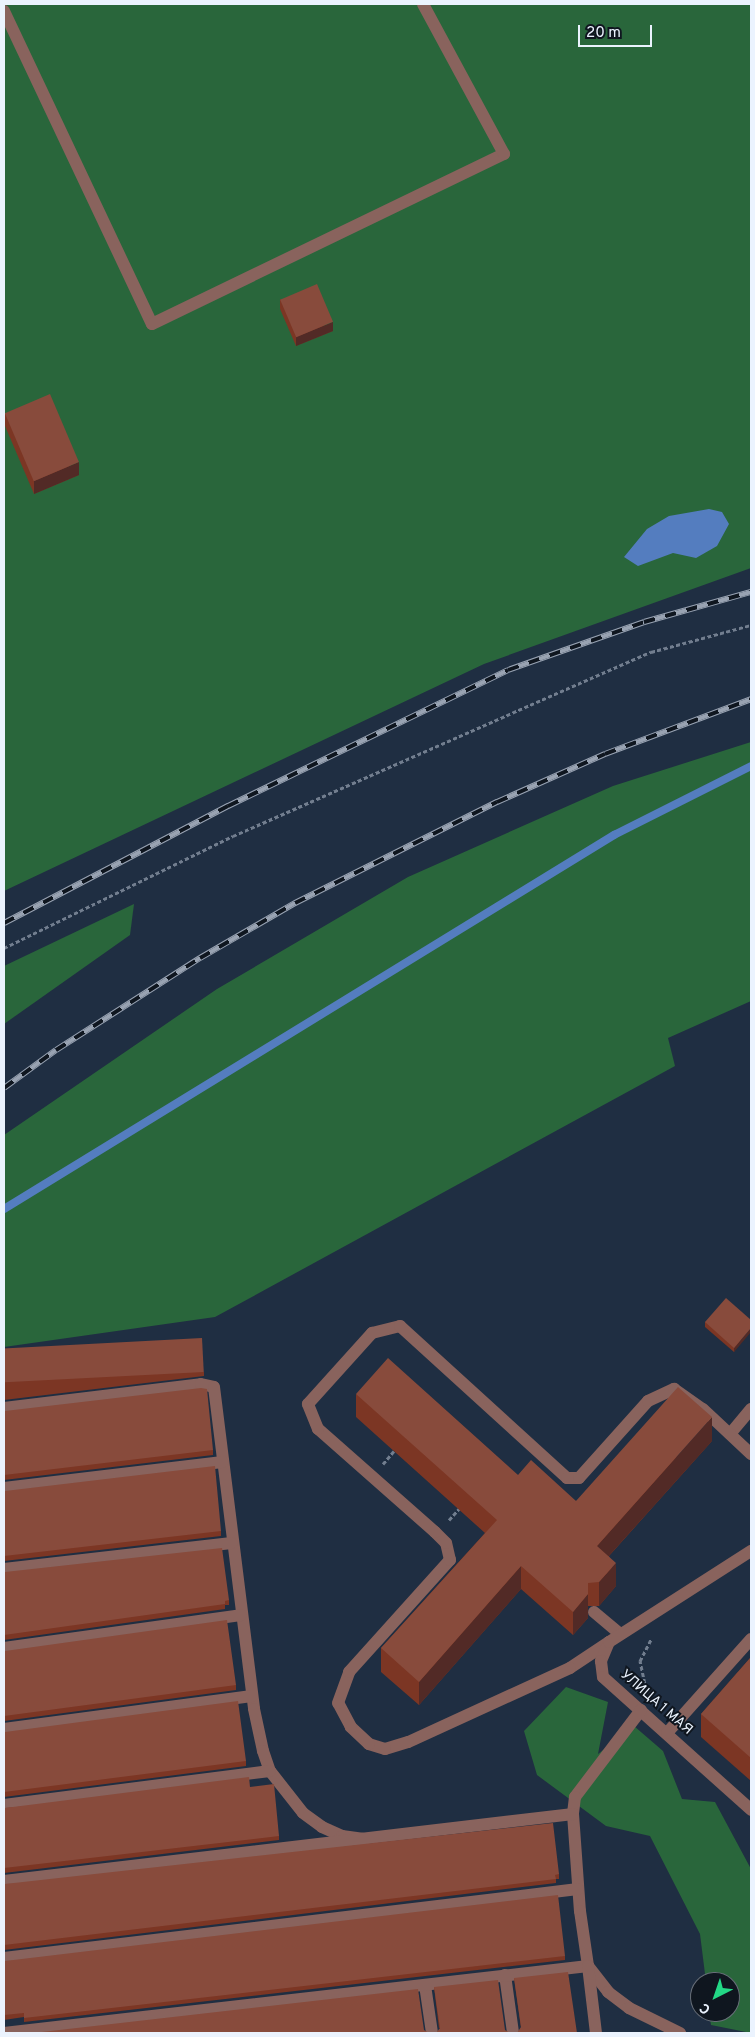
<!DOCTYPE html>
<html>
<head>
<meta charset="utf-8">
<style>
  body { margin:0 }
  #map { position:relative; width:755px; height:2037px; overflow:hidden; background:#1f2e42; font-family:Overpass,sans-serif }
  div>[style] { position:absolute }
  .green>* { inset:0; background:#29663b }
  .water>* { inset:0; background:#547dbf }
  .stream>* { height:8px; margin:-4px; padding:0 4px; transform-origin:4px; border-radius:4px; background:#547dbf }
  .path>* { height:3px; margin-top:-1.5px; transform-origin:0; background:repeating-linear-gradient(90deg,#727e8f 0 4px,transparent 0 6.5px) }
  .service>* { height:12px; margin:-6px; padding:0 6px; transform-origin:6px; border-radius:6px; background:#89635d }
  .minor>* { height:12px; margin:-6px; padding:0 6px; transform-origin:6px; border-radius:6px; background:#89635d }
  .rail>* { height:5.5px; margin-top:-2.75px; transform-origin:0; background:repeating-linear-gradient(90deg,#0f161f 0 11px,#99a3b2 0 22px); box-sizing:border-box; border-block:1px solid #99a3b2 }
  .wall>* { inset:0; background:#7c3624 }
  .shaded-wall>* { inset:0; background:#522a26 }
  .building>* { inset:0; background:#884b3c; transform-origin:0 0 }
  span { translate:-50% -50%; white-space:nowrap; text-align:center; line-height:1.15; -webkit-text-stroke:4px #0f161f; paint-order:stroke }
  .street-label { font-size:14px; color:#ebf3fe }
  .frame { position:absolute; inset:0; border:5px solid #ebf3fe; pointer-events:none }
  .north { position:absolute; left:690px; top:1972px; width:50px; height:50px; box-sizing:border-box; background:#0f161f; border:1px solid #676e78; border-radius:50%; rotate:221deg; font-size:14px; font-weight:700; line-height:20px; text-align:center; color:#ebf3fe }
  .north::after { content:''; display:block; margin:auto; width:18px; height:22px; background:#23d886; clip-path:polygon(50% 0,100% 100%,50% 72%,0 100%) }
  .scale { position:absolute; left:578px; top:25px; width:74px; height:22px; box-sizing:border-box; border:2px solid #ebf3fe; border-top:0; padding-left:6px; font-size:15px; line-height:18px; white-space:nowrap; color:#ebf3fe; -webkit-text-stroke:4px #0f161f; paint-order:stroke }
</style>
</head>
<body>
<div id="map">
  <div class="green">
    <i style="clip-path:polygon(4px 4px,751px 4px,751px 568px,484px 664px,4px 891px)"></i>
    <i style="clip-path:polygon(751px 742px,751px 1001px,668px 1038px,675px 1066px,215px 1317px,4px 1347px,4px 1135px,217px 989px,408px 877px,613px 786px)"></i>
    <i style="clip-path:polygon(134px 904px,130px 935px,4px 1024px,4px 966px)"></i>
    <i style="clip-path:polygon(566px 1687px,608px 1702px,598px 1754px,634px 1726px,663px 1751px,682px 1799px,715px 1802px,751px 1869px,751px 2033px,711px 2025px,709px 2012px,730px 2012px,730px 1982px,706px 1982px,700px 1934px,650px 1836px,606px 1826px,537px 1775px,524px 1731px)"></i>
  </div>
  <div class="water">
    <i style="clip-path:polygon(709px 509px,722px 512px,729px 524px,717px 546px,696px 558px,673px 553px,638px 566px,624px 557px,647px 529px,669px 516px)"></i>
  </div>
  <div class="stream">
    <i style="left:4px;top:1209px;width:716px;rotate:-31.51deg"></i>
    <i style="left:614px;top:835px;width:153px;rotate:-26.7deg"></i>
  </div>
  <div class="path">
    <i style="left:4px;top:948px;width:255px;rotate:-26.1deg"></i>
    <i style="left:233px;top:836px;width:457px;rotate:-23.8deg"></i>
    <i style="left:651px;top:652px;width:104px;rotate:-15.1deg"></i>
    <i style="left:383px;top:1464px;width:17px;rotate:-50deg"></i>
    <i style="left:449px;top:1520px;width:15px;rotate:-48deg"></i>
    <i style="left:646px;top:1689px;width:29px;rotate:-102deg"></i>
    <i style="left:640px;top:1661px;width:25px;rotate:-63deg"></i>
  </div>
  <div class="service">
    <i style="left:4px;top:11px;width:346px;rotate:64.7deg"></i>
    <i style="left:152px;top:324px;width:391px;rotate:-25.8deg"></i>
    <i style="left:504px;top:154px;width:170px;rotate:-118.4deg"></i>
    <i style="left:4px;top:1408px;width:198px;rotate:-6.9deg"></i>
    <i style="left:201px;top:1384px;width:13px;rotate:13deg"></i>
    <i style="left:214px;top:1387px;width:324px;rotate:82.9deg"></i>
    <i style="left:254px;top:1709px;width:43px;rotate:77.9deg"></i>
    <i style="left:263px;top:1751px;width:21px;rotate:71deg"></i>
    <i style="left:270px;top:1771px;width:53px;rotate:51.8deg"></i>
    <i style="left:303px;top:1813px;width:24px;rotate:36deg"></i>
    <i style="left:322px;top:1827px;width:22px;rotate:24deg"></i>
    <i style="left:342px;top:1836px;width:22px;rotate:8deg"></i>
    <i style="left:730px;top:1434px;width:33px;rotate:-50deg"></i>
    <i style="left:4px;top:1488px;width:220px;rotate:-6.8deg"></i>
    <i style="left:4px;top:1569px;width:229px;rotate:-6.5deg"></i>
    <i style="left:594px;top:1612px;width:34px;rotate:40deg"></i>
    <i style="left:609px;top:1642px;width:47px;rotate:146.3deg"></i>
    <i style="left:570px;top:1668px;width:178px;rotate:155.4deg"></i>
    <i style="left:408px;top:1742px;width:24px;rotate:163deg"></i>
    <i style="left:385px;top:1749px;width:17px;rotate:-163deg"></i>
    <i style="left:369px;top:1744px;width:25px;rotate:-137deg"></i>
    <i style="left:351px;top:1727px;width:27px;rotate:-118deg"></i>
    <i style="left:338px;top:1703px;width:33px;rotate:-70deg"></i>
    <i style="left:349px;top:1672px;width:151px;rotate:-48deg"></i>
    <i style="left:450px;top:1560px;width:17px;rotate:-103deg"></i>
    <i style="left:446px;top:1543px;width:16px;rotate:-135deg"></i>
    <i style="left:435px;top:1532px;width:156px;rotate:-138.6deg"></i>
    <i style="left:318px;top:1429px;width:27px;rotate:-112deg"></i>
    <i style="left:308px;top:1404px;width:96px;rotate:-48deg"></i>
    <i style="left:372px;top:1333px;width:29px;rotate:-14deg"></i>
    <i style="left:400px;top:1326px;width:226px;rotate:42.3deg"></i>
    <i style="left:567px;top:1478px;width:12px"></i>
    <i style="left:579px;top:1478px;width:103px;rotate:-48.1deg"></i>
    <i style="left:648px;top:1401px;width:29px;rotate:-25deg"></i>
    <i style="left:674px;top:1389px;width:35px;rotate:35deg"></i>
    <i style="left:703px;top:1409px;width:66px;rotate:43.2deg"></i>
    <i style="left:609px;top:1642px;width:21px;rotate:113deg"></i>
    <i style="left:601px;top:1661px;width:16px;rotate:83deg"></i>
    <i style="left:603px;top:1677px;width:199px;rotate:41.9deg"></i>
    <i style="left:4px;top:1648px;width:239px;rotate:-7.9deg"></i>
    <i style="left:641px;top:1710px;width:109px;rotate:127.2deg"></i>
    <i style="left:575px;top:1797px;width:17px;rotate:97deg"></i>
    <i style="left:573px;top:1814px;width:97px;rotate:85.9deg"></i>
    <i style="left:580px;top:1911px;width:56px;rotate:81.7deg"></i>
    <i style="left:588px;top:1966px;width:33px;rotate:52deg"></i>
    <i style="left:608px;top:1992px;width:26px;rotate:37deg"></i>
    <i style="left:629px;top:2008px;width:57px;rotate:26.1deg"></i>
    <i style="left:4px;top:1729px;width:250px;rotate:-7.6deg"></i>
    <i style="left:667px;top:1733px;width:126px;rotate:-48.2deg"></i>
    <i style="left:4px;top:1805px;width:268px;rotate:-7.3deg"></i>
    <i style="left:4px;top:1881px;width:573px;rotate:-6.72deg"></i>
    <i style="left:4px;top:1958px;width:578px;rotate:-6.85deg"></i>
    <i style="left:505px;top:1975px;width:59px;rotate:82.1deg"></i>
    <i style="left:425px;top:1985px;width:49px;rotate:81.7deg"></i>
    <i style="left:4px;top:2033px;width:588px;rotate:-6.54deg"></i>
    <i style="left:588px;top:1966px;width:67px;rotate:83.2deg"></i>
  </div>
  <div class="minor">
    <i style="left:609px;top:1642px;width:169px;rotate:-32.7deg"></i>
  </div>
  <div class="rail">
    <i style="left:4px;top:923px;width:253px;rotate:-27.6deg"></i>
    <i style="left:228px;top:806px;width:311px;rotate:-25.9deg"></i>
    <i style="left:508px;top:670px;width:144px;rotate:-19.4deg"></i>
    <i style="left:644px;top:622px;width:111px;rotate:-15.7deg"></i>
    <i style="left:4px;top:1088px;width:64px;rotate:-36.2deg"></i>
    <i style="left:56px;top:1050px;width:171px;rotate:-32.6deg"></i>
    <i style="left:200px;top:958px;width:110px;rotate:-30.1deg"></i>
    <i style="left:295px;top:903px;width:226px;rotate:-26.6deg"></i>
    <i style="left:497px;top:802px;width:118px;rotate:-24deg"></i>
    <i style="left:605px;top:754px;width:156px;rotate:-20.6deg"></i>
  </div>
  <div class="wall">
    <i style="clip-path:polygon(280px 299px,333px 331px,296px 346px,280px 309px)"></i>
    <i style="clip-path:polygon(5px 413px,79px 475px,34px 494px,5px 426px)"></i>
    <i style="clip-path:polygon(751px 1320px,734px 1352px,705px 1327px,705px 1322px)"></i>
    <i style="clip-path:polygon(4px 1362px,204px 1372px,204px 1376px,4px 1400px)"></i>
    <i style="clip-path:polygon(356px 1394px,518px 1475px,576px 1501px,712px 1441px,609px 1556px,616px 1586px,599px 1606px,588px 1606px,588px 1618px,573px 1635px,521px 1589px,419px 1705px,381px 1672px,381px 1648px,485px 1533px,356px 1417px)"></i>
    <i style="clip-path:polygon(4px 1410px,5px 1411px,213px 1450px,213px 1455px,4px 1480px)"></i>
    <i style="clip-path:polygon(4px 1490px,5px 1491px,221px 1531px,221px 1536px,4px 1561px)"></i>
    <i style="clip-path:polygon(4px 1571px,5px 1572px,229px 1600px,229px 1605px,225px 1605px,225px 1609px,4px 1640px)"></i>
    <i style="clip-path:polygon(4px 1650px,5px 1651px,236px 1685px,236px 1690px,4px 1721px)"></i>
    <i style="clip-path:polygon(751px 1657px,751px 1781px,701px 1737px,701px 1714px)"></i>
    <i style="clip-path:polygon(4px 1731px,5px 1732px,246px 1761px,246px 1766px,4px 1797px)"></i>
    <i style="clip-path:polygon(250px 1787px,279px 1836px,279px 1840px,4px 1873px,4px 1807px,5px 1808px)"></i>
    <i style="clip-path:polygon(559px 1874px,559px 1879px,556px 1879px,556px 1883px,4px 1950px,4px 1884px)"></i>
    <i style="clip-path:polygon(565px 1956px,565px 1960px,24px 2022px,24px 2017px,4px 2020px,4px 1961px)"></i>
    <i style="clip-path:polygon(514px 1978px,577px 2033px,521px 2028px)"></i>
    <i style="clip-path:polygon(434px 1987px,505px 2030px,439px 2028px)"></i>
  </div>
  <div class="shaded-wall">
    <i style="clip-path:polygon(333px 322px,333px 331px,296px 346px,296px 337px)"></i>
    <i style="clip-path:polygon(79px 462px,79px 475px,34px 494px,34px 481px)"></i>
    <i style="clip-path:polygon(751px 1328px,751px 1332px,734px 1352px,734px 1348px)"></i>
    <i style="clip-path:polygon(712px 1417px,712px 1441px,597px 1569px,597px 1546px)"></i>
    <i style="clip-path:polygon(616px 1563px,616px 1586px,599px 1606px,599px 1582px)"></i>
    <i style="clip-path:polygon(521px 1566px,521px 1589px,419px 1705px,419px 1682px)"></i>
    <i style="clip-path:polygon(588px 1594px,588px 1618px,573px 1635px,573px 1612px)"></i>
  </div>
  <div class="building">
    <i style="left:317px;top:284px;width:41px;height:40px;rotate:67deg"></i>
    <i style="left:50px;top:394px;width:74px;height:49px;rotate:67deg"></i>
    <i style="clip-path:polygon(726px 1298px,751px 1320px,751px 1328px,734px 1348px,705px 1322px)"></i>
    <i style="left:202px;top:1338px;width:34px;height:199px;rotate:87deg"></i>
    <i style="clip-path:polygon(388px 1358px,518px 1475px,531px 1460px,576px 1501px,678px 1387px,712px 1417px,597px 1546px,616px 1563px,599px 1582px,588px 1583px,588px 1594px,573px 1612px,521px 1566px,419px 1682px,381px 1648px,497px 1520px,356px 1394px)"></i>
    <i style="clip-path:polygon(201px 1388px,207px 1389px,213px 1450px,4px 1475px,4px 1410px,5px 1411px)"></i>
    <i style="clip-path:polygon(215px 1466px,221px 1531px,4px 1556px,4px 1490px,5px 1491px)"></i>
    <i style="clip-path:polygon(222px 1548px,229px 1600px,225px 1601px,225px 1604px,4px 1635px,4px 1571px,5px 1572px)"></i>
    <i style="clip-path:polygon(227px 1620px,236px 1685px,4px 1716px,4px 1650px,5px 1651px)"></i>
    <i style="clip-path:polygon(751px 1657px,751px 1758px,701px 1714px)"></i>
    <i style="clip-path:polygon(238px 1701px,246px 1761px,4px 1792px,4px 1731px,5px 1732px)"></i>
    <i style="clip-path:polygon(249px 1777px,250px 1787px,274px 1784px,279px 1836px,4px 1868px,4px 1807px,5px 1808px)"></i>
    <i style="clip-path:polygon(553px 1823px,559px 1874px,555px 1875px,556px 1879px,4px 1945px,4px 1884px,5px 1884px)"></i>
    <i style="clip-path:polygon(558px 1895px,565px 1956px,24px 2018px,24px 2013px,4px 2015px,4px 1961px,5px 1961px)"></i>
    <i style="clip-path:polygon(568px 1972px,577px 2033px,517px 2033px,521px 2027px,514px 1978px)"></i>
    <i style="clip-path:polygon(498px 1980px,505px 2030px,510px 2033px,436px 2033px,440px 2028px,434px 1987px)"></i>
    <i style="clip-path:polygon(418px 1989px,424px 2030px,429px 2033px,33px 2033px)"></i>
  </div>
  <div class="street-label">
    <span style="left:656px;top:1703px;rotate:41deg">УЛИЦА 1 МАЯ</span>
  </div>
  <div class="frame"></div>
  <div class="north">С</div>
  <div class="scale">20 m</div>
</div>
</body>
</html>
